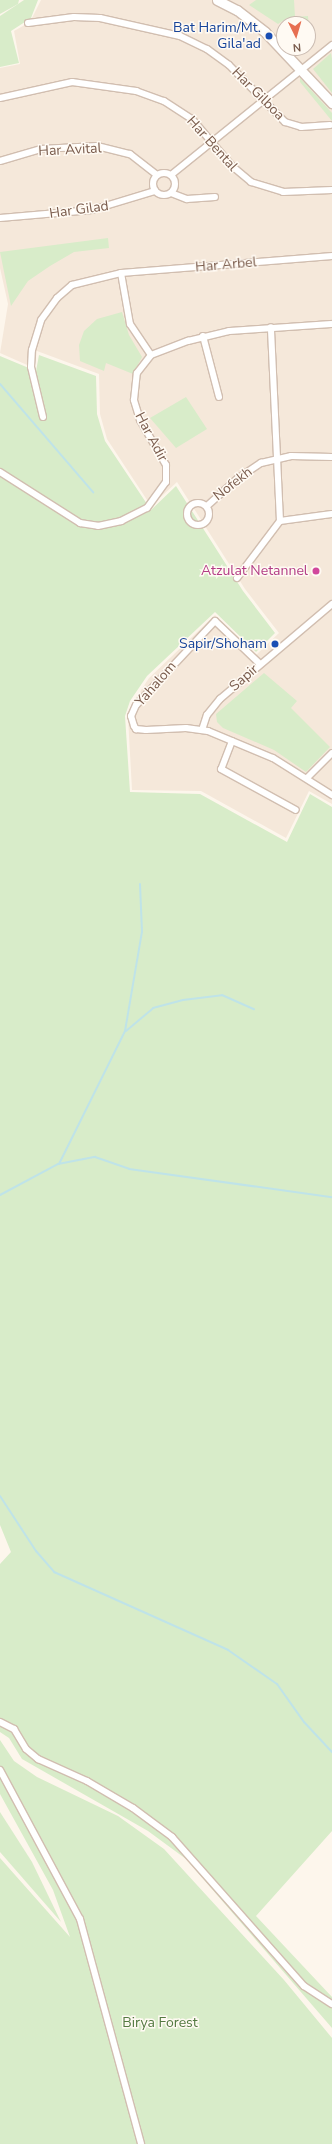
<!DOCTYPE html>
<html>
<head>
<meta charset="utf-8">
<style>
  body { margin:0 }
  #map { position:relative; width:332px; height:2144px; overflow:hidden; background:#fdf6ec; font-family:"Nunito Sans",sans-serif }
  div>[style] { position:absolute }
  .residential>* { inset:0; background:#f5e8da }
  .green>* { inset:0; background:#d8ecc9 }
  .stream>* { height:2px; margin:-1px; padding:0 1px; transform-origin:1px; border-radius:1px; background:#bfe3e8 }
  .roads { filter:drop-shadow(1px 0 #d1beb0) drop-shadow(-1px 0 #d1beb0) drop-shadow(0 1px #d1beb0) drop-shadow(0 -1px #d1beb0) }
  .street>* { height:6px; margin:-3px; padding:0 3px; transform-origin:3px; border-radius:3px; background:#fff }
  .street>.ring { margin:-3px; padding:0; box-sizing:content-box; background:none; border:6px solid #fff; border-radius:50% }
  .secondary>* { height:9px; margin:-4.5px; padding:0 4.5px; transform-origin:4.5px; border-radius:4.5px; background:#fff }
  .dots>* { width:11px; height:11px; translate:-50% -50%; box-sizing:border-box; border:2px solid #fffaf3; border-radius:50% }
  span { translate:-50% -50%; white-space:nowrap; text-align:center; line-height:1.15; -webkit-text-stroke:3px #fffaf3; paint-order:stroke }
  .transit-label { font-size:14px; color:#164399 }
  .right { translate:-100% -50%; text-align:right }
  .street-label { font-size:14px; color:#7a5c4d }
  .hotel-label { font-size:14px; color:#b23c85 }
  .park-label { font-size:14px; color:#537a41 }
  .north { position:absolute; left:276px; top:16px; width:40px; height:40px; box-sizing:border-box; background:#fffaf3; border:1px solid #cabbb1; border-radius:50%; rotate:175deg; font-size:11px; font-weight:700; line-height:16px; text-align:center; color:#7a5c4d }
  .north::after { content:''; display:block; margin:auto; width:14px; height:18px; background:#e76f51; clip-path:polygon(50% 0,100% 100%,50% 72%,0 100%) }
</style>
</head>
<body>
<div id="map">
  <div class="residential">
    <i style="clip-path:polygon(evenodd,41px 0,332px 0,332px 804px,309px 791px,286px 838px,201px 791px,132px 790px,128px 717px,133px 702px,149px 678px,215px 615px,256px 655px,279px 633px,245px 589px,177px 482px,151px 506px,107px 439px,100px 414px,99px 374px,37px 351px,34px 368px,0 353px,8px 304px,0 268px,0 68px,20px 64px,14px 31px,30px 22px,41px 0,284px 24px,308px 24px,308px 48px,284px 48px,284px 24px)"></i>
  </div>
  <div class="green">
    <i style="clip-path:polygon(0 0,19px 0,18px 4px,0 14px)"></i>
    <i style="clip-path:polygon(24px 0,38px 0,31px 18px,11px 31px,19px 63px,0 67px,0 16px)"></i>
    <i style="clip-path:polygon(256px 0,294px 0,295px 17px,308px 16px,309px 28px,308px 24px,294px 24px,287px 18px,278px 24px,249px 5px)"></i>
    <i style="clip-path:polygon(331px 53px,332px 59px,332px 93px,313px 69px)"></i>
    <i style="clip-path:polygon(300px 78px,332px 113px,332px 121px,300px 82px)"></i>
    <i style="clip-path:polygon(108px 238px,109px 248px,74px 252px,50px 266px,28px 281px,11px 306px,0 252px)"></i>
    <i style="clip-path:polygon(122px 312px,129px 335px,142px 357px,133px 374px,106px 363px,104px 371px,80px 361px,79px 345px,84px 331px,97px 319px)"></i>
    <i style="clip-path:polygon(39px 355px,96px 376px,97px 414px,105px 441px,151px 510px,176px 486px,243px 591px,275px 633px,256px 652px,215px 612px,147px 676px,130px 701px,125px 716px,130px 792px,200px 794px,287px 842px,310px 794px,332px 807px,332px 1831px,256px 1916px,332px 1997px,332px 2028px,186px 1859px,148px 1831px,22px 1759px,9px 1738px,0 1732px,0 1564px,11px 1552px,0 1525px,0 356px,36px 371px)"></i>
    <i style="clip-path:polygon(186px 397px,207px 429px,176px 448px,150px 418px)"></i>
    <i style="clip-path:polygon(264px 673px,297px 701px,291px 708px,330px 747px,306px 772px,274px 750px,223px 728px,217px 722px,216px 714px)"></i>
    <i style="clip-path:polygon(0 1740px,14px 1761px,37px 1777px,118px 1816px,164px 1849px,284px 1980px,332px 2038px,332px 2144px,0 2144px,0 1858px,70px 1937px,53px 1890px,0 1794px)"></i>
    <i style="clip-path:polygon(0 1812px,32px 1862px,61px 1922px,0 1852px)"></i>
  </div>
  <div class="stream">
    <i style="left:0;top:384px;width:143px;rotate:49.3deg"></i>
    <i style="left:126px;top:1031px;width:35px;rotate:-40deg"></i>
    <i style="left:153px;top:1008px;width:31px;rotate:-15deg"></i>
    <i style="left:183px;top:1000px;width:39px;rotate:-7deg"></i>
    <i style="left:222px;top:995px;width:35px;rotate:24deg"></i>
    <i style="left:59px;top:1164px;width:148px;rotate:-63.6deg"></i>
    <i style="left:125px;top:1031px;width:100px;rotate:-80.3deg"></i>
    <i style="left:142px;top:932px;width:48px;rotate:-92.4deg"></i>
    <i style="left:0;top:1195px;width:66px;rotate:-28.1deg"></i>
    <i style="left:58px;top:1164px;width:38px;rotate:-11deg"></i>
    <i style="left:95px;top:1157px;width:36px;rotate:19deg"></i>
    <i style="left:129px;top:1169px;width:205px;rotate:7.9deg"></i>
    <i style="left:0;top:1496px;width:66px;rotate:56.8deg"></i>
    <i style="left:36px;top:1551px;width:28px;rotate:49deg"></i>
    <i style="left:54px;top:1572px;width:191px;rotate:24.1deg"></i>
    <i style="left:228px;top:1650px;width:60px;rotate:34.8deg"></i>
    <i style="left:277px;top:1684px;width:47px;rotate:54.6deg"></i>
    <i style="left:304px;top:1722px;width:41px;rotate:47deg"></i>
  </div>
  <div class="roads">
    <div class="street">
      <i style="left:28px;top:23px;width:46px;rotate:-7.4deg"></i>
      <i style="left:74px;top:17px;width:26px;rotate:2deg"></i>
      <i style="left:100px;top:18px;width:82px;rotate:12.7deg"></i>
      <i style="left:180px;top:36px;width:30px;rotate:26deg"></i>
      <i style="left:207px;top:49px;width:27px;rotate:36deg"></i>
      <i style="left:229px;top:65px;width:80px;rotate:45.5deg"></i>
      <i style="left:285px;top:122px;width:17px;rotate:17deg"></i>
      <i style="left:301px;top:127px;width:29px;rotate:-4deg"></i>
      <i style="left:0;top:98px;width:74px;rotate:-12.5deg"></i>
      <i style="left:72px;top:82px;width:65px;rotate:8deg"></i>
      <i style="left:136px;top:91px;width:30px;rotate:20deg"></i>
      <i style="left:164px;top:101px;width:33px;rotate:33deg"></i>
      <i style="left:192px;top:119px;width:62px;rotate:49.6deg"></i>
      <i style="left:232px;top:166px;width:25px;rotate:40deg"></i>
      <i style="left:251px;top:182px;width:34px;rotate:17deg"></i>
      <i style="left:283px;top:192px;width:49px;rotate:-2.3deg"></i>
      <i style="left:0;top:161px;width:43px;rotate:-16.3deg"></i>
      <i style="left:41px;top:149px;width:56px;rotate:-3.1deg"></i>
      <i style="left:97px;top:146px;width:34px;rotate:14deg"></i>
      <i style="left:130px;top:154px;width:34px;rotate:38deg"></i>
      <i class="ring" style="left:153px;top:173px;width:16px;height:16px"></i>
      <i style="left:171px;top:175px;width:207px;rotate:-38.9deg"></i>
      <i style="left:171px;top:193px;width:17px;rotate:21deg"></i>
      <i style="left:187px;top:199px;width:28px;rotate:-4deg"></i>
      <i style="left:0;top:218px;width:92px;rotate:-5deg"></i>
      <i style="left:92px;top:210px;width:66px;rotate:-16.8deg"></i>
      <i style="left:121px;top:273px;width:52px;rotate:80deg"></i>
      <i style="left:130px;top:324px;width:37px;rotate:56deg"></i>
      <i style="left:203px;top:336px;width:63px;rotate:75.3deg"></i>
      <i style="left:43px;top:417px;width:51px;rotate:-103.5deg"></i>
      <i style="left:31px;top:367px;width:17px;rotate:-87deg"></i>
      <i style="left:32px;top:350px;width:31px;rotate:-73deg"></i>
      <i style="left:41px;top:320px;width:27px;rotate:-54deg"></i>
      <i style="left:57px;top:298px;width:20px;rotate:-41deg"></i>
      <i style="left:72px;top:285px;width:50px;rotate:-13.8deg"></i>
      <i style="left:121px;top:273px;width:212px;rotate:-4.6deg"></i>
      <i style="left:0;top:472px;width:95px;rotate:32.5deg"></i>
      <i style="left:80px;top:523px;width:18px;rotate:9deg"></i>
      <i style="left:98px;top:526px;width:24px;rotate:-12deg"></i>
      <i style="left:121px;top:521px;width:29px;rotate:-27deg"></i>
      <i style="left:147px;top:508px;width:32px;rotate:-54deg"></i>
      <i style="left:166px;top:482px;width:17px;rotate:-90deg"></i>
      <i style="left:166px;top:465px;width:52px;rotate:-120deg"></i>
      <i style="left:140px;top:420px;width:21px;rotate:-107deg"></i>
      <i style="left:134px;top:400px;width:27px;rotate:-84deg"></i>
      <i style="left:137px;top:373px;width:23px;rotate:-52deg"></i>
      <i style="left:151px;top:355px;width:40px;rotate:-21deg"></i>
      <i style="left:188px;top:341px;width:42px;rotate:-13.7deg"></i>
      <i style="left:229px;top:331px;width:103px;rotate:-3.9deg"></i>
      <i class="ring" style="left:187px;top:503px;width:16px;height:16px"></i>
      <i style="left:207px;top:506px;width:40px;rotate:-42deg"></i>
      <i style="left:237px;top:479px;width:29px;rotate:-34deg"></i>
      <i style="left:261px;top:463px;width:31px;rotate:-13deg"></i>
      <i style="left:291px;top:456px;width:41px;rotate:1.4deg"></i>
      <i style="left:280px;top:521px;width:52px;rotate:-7.7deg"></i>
      <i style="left:237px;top:578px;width:71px;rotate:-53deg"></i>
      <i style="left:280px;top:521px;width:194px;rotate:-92.7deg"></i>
      <i style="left:260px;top:664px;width:62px;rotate:-136.3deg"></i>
      <i style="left:215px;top:621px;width:115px;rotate:133.2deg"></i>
      <i style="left:136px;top:705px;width:12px;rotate:114deg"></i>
      <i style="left:131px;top:716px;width:10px;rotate:73deg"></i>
      <i style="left:134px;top:726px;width:4px;rotate:56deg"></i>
      <i style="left:136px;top:729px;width:10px;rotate:6deg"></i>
      <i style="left:146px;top:730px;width:40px;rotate:-2.9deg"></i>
      <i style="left:186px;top:728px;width:22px;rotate:8deg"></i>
      <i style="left:208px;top:731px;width:70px;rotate:22.6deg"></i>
      <i style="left:273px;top:758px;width:70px;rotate:32.1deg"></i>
      <i style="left:202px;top:730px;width:16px;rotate:-72deg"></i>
      <i style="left:207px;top:715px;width:21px;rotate:-51deg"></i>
      <i style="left:220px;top:699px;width:147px;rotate:-40.3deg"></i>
      <i style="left:232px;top:741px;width:30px;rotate:111deg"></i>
      <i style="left:221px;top:769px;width:85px;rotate:28.7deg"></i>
      <i style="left:307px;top:778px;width:35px;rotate:-45deg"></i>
      <i style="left:0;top:1722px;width:16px;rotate:27deg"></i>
      <i style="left:14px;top:1729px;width:23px;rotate:59deg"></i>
      <i style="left:26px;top:1749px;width:16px;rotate:40deg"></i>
      <i style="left:38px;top:1759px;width:54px;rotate:24.2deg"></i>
      <i style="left:87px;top:1781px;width:53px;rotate:30.4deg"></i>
      <i style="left:133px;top:1808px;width:49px;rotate:36.6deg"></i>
      <i style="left:172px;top:1837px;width:199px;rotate:48.5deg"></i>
      <i style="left:304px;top:1986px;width:33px;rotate:33deg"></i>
      <i style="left:0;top:1770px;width:169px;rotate:61.8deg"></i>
      <i style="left:80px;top:1919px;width:233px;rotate:74.8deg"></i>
    </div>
    <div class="secondary">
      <i style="left:217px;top:0;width:22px;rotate:27deg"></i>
      <i style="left:237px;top:10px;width:36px;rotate:38deg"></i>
      <i style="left:265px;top:32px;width:98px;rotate:46.7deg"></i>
    </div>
  </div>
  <div class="dots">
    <i style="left:269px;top:36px;background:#1a4fb4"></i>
    <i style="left:316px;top:571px;background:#d1479c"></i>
    <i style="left:275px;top:644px;background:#1a4fb4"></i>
  </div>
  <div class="transit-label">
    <span class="right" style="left:261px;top:36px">Bat Harim/Mt.<br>Gila'ad</span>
    <span class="right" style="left:267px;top:644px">Sapir/Shoham</span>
  </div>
  <div class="street-label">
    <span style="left:258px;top:94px;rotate:45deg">Har Gilboa</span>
    <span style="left:212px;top:144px;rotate:48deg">Har Bental</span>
    <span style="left:70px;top:150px;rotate:-3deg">Har Avital</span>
    <span style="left:79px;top:210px;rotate:-8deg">Har Gilad</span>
    <span style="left:226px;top:265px;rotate:-5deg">Har Arbel</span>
    <span style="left:151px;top:437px;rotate:62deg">Har Adir</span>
    <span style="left:233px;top:484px;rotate:-38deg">Nofekh</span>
    <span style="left:244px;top:678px;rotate:-41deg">Sapir</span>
    <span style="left:156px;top:684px;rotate:-49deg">Yahalom</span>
  </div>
  <div class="hotel-label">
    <span class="right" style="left:308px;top:571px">Atzulat Netannel</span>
  </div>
  <div class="park-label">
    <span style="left:160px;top:2023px">Birya Forest</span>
  </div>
  <div class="north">N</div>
</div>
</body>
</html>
